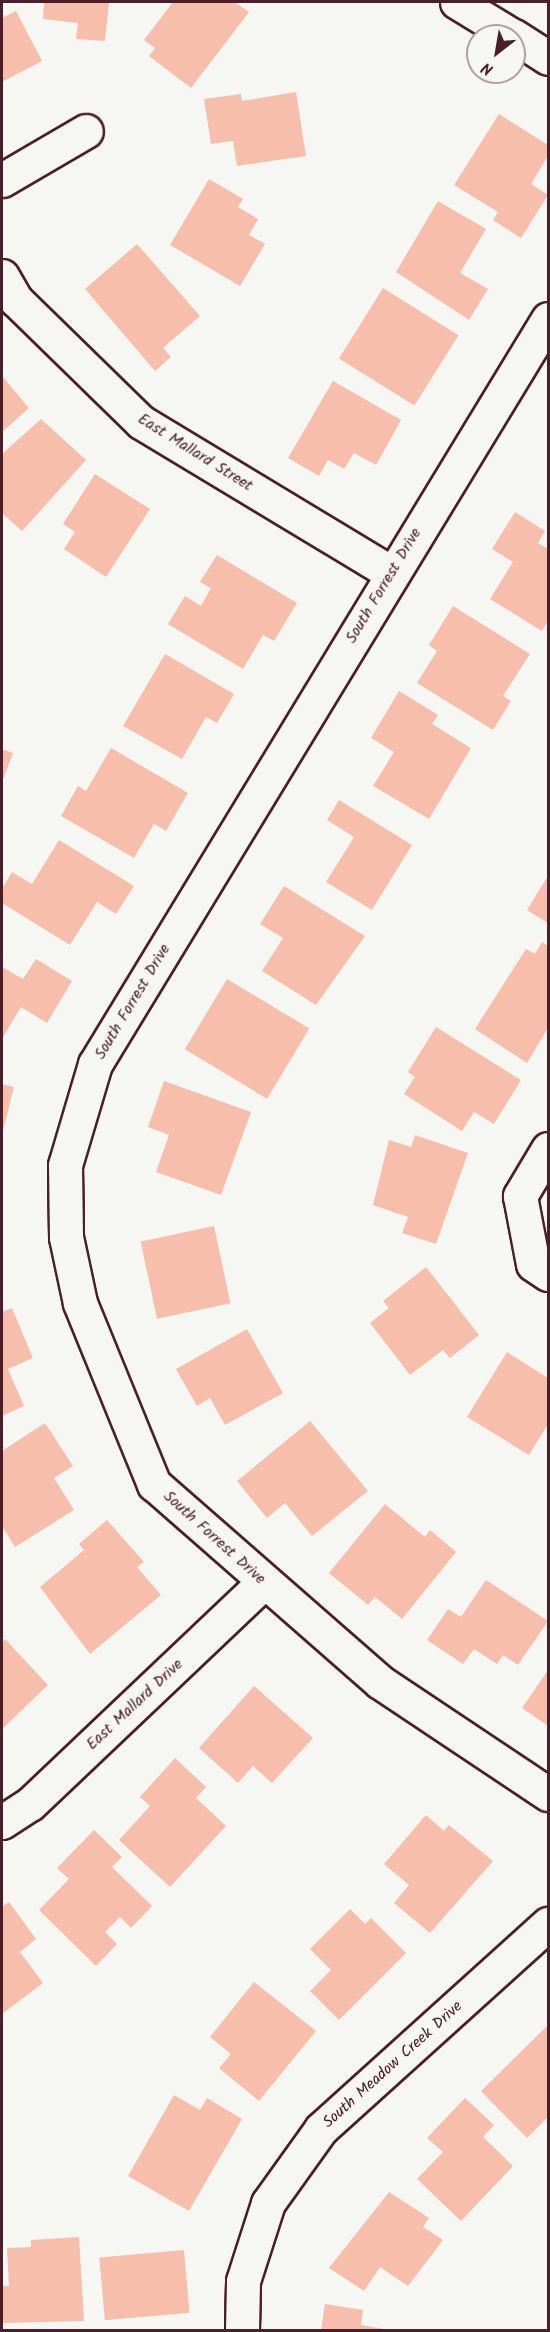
<!DOCTYPE html>
<html>
<head>
<meta charset="utf-8">
<style>
  body { margin:0 }
  #map { position:relative; width:550px; height:2332px; overflow:hidden; background:#f6f6f2; font-family:Kalam,sans-serif }
  div>[style] { position:absolute }
  .building>* { inset:0; background:#f6beab; transform-origin:0 0 }
  .roads { filter:drop-shadow(2px 0 #4a1f2b) drop-shadow(-2px 0 #4a1f2b) drop-shadow(0 2px #4a1f2b) drop-shadow(0 -2px #4a1f2b) }
  .minor>* { height:33px; margin:-16.5px; padding:0 16.5px; transform-origin:16.5px; border-radius:16.5px; background:#f6f6f2 }
  .tertiary>* { height:33px; margin:-16.5px; padding:0 16.5px; transform-origin:16.5px; border-radius:16.5px; background:#f6f6f2 }
  span { translate:-50% -50%; white-space:nowrap; text-align:center; line-height:1.15; -webkit-text-stroke:6px #f6f6f2; paint-order:stroke }
  .street-label { font-size:16px; color:#4a1f2b }
  .frame { position:absolute; inset:0; border:3px solid #4a1f2b; pointer-events:none }
  .north { position:absolute; left:466px; top:24px; width:60px; height:60px; box-sizing:border-box; background:#f6f6f2; border:2px solid #b1a0a2; border-radius:50%; rotate:211deg; font-size:16px; font-weight:700; line-height:24px; text-align:center; color:#4a1f2b }
  .north::after { content:''; display:block; margin:auto; width:21px; height:27px; background:#4a1f2b; clip-path:polygon(50% 0,100% 100%,50% 72%,0 100%) }
</style>
</head>
<body>
<div id="map">
  <div class="building">
    <i style="clip-path:polygon(44px 2px,109px 2px,105px 41px,76px 39px,78px 23px,43px 19px)"></i>
    <i style="clip-path:polygon(173px 2px,234px 2px,249px 12px,191px 88px,149px 56px,155px 48px,144px 40px)"></i>
    <i style="clip-path:polygon(16px 11px,42px 61px,2px 82px,2px 18px)"></i>
    <i style="clip-path:polygon(296px 92px,306px 156px,237px 166px,233px 141px,211px 144px,204px 99px,241px 94px,242px 101px)"></i>
    <i style="clip-path:polygon(499px 114px,548px 145px,548px 156px,531px 184px,548px 195px,521px 238px,493px 220px,498px 212px,454px 185px)"></i>
    <i style="clip-path:polygon(209px 179px,243px 199px,238px 207px,258px 219px,249px 235px,265px 244px,240px 286px,170px 245px)"></i>
    <i style="clip-path:polygon(438px 201px,486px 229px,460px 273px,488px 289px,469px 320px,396px 272px)"></i>
    <i style="clip-path:polygon(137px 244px,200px 316px,163px 348px,171px 357px,155px 371px,85px 289px)"></i>
    <i style="left:383px;top:288px;width:89px;height:83px;rotate:32deg"></i>
    <i style="clip-path:polygon(2px 376px,29px 408px,2px 432px)"></i>
    <i style="clip-path:polygon(333px 381px,401px 420px,376px 465px,354px 453px,344px 469px,328px 460px,319px 476px,288px 458px)"></i>
    <i style="clip-path:polygon(41px 419px,86px 460px,22px 531px,2px 513px,2px 454px)"></i>
    <i style="clip-path:polygon(95px 474px,150px 509px,106px 577px,64px 549px,75px 532px,63px 524px)"></i>
    <i style="clip-path:polygon(515px 512px,545px 531px,538px 543px,548px 549px,548px 621px,542px 631px,490px 599px,513px 562px,492px 549px)"></i>
    <i style="clip-path:polygon(217px 555px,297px 603px,274px 641px,263px 635px,243px 669px,168px 624px,185px 596px,201px 606px,211px 588px,200px 582px)"></i>
    <i style="clip-path:polygon(453px 606px,530px 654px,503px 696px,511px 701px,493px 730px,417px 683px,437px 651px,429px 645px)"></i>
    <i style="clip-path:polygon(165px 654px,234px 694px,217px 723px,206px 717px,182px 759px,123px 726px)"></i>
    <i style="clip-path:polygon(399px 691px,438px 715px,432px 724px,471px 748px,429px 819px,373px 786px,394px 752px,371px 738px)"></i>
    <i style="clip-path:polygon(111px 748px,188px 793px,166px 831px,154px 824px,134px 858px,61px 816px,78px 786px,86px 791px)"></i>
    <i style="clip-path:polygon(2px 749px,13px 753px,2px 782px)"></i>
    <i style="clip-path:polygon(339px 800px,412px 845px,372px 910px,326px 882px,354px 837px,327px 820px)"></i>
    <i style="clip-path:polygon(59px 840px,134px 886px,116px 914px,97px 902px,70px 945px,2px 903px,2px 889px,12px 872px,32px 884px)"></i>
    <i style="clip-path:polygon(548px 876px,548px 923px,527px 910px)"></i>
    <i style="clip-path:polygon(284px 886px,365px 936px,316px 1005px,262px 971px,283px 938px,260px 924px)"></i>
    <i style="clip-path:polygon(542px 942px,548px 946px,548px 1028px,527px 1063px,475px 1029px,526px 949px,535px 954px)"></i>
    <i style="clip-path:polygon(36px 959px,72px 981px,47px 1023px,21px 1007px,2px 1039px,2px 967px,23px 979px)"></i>
    <i style="left:227px;top:979px;width:96px;height:82px;rotate:31deg"></i>
    <i style="clip-path:polygon(436px 1027px,521px 1080px,494px 1124px,474px 1112px,462px 1131px,404px 1094px,415px 1077px,408px 1072px)"></i>
    <i style="clip-path:polygon(164px 1081px,251px 1112px,221px 1195px,156px 1172px,169px 1135px,148px 1127px)"></i>
    <i style="clip-path:polygon(2px 1084px,14px 1087px,2px 1135px)"></i>
    <i style="clip-path:polygon(415px 1135px,468px 1153px,436px 1244px,402px 1233px,408px 1217px,373px 1205px,389px 1140px,411px 1147px)"></i>
    <i style="left:214px;top:1226px;width:79px;height:75px;rotate:78deg"></i>
    <i style="clip-path:polygon(426px 1267px,479px 1335px,450px 1358px,443px 1350px,410px 1375px,370px 1323px,389px 1308px,383px 1301px)"></i>
    <i style="clip-path:polygon(12px 1308px,33px 1358px,8px 1369px,24px 1406px,2px 1416px,2px 1312px)"></i>
    <i style="clip-path:polygon(247px 1329px,283px 1393px,225px 1425px,210px 1398px,197px 1406px,176px 1369px)"></i>
    <i style="clip-path:polygon(507px 1352px,548px 1378px,548px 1424px,529px 1455px,467px 1417px)"></i>
    <i style="clip-path:polygon(310px 1421px,368px 1491px,312px 1536px,285px 1503px,267px 1518px,237px 1481px)"></i>
    <i style="clip-path:polygon(45px 1423px,73px 1466px,54px 1478px,74px 1510px,15px 1547px,2px 1526px,2px 1451px)"></i>
    <i style="clip-path:polygon(385px 1504px,425px 1537px,430px 1530px,456px 1552px,402px 1619px,375px 1597px,368px 1605px,329px 1573px)"></i>
    <i style="clip-path:polygon(107px 1520px,144px 1562px,137px 1567px,161px 1595px,90px 1654px,40px 1587px,84px 1550px,79px 1544px)"></i>
    <i style="clip-path:polygon(486px 1580px,548px 1621px,518px 1665px,503px 1655px,497px 1664px,474px 1649px,463px 1664px,427px 1640px,448px 1609px,461px 1617px)"></i>
    <i style="clip-path:polygon(5px 1639px,48px 1685px,2px 1729px,2px 1643px)"></i>
    <i style="clip-path:polygon(548px 1670px,548px 1726px,522px 1708px)"></i>
    <i style="clip-path:polygon(254px 1686px,313px 1738px,272px 1783px,253px 1766px,238px 1783px,199px 1748px)"></i>
    <i style="clip-path:polygon(175px 1758px,206px 1787px,196px 1798px,226px 1826px,170px 1887px,119px 1840px,150px 1806px,140px 1797px)"></i>
    <i style="clip-path:polygon(426px 1815px,444px 1831px,449px 1825px,493px 1861px,430px 1933px,394px 1903px,409px 1885px,384px 1864px)"></i>
    <i style="clip-path:polygon(94px 1830px,122px 1857px,112px 1867px,152px 1906px,131px 1928px,120px 1917px,105px 1932px,117px 1944px,96px 1966px,39px 1910px,69px 1879px,57px 1868px)"></i>
    <i style="clip-path:polygon(9px 1902px,36px 1939px,20px 1952px,43px 1983px,2px 2014px,2px 1907px)"></i>
    <i style="clip-path:polygon(350px 1909px,365px 1924px,371px 1918px,406px 1953px,339px 2020px,310px 1991px,331px 1970px,310px 1949px)"></i>
    <i style="clip-path:polygon(254px 1982px,316px 2031px,259px 2101px,219px 2068px,231px 2054px,210px 2037px)"></i>
    <i style="clip-path:polygon(548px 2025px,548px 2117px,527px 2138px,481px 2091px)"></i>
    <i style="clip-path:polygon(174px 2095px,200px 2110px,207px 2098px,242px 2119px,189px 2211px,128px 2176px)"></i>
    <i style="clip-path:polygon(465px 2098px,494px 2125px,483px 2137px,513px 2166px,461px 2221px,417px 2179px,443px 2152px,427px 2138px)"></i>
    <i style="clip-path:polygon(389px 2192px,429px 2218px,423px 2227px,443px 2240px,408px 2286px,380px 2267px,364px 2291px,329px 2268px)"></i>
    <i style="clip-path:polygon(79px 2237px,84px 2321px,2px 2323px,2px 2286px,9px 2286px,7px 2248px,31px 2247px,31px 2240px)"></i>
    <i style="left:184px;top:2250px;width:63px;height:85px;rotate:85deg"></i>
    <i style="clip-path:polygon(325px 2304px,363px 2310px,361px 2325px,390px 2330px,321px 2330px)"></i>
  </div>
  <div class="roads">
    <div class="minor">
      <i style="left:2px;top:180px;width:97px;rotate:-30.3deg"></i>
      <i style="left:2px;top:276px;width:28px;rotate:60deg"></i>
      <i style="left:16px;top:300px;width:175px;rotate:44.3deg"></i>
      <i style="left:141px;top:422px;width:292px;rotate:31.1deg"></i>
      <i style="left:548px;top:319px;width:872px;rotate:121.3deg"></i>
      <i style="left:95px;top:1064px;width:105px;rotate:106.5deg"></i>
      <i style="left:65px;top:1165px;width:72px;rotate:89.2deg"></i>
      <i style="left:66px;top:1237px;width:67px;rotate:78deg"></i>
      <i style="left:80px;top:1303px;width:196px;rotate:67.8deg"></i>
      <i style="left:154px;top:1484px;width:300px;rotate:41.2deg"></i>
      <i style="left:380px;top:1682px;width:202px;rotate:33.7deg"></i>
      <i style="left:548px;top:1149px;width:55px;rotate:120.8deg"></i>
      <i style="left:520px;top:1196px;width:69px;rotate:79.2deg"></i>
      <i style="left:533px;top:1264px;width:18px;rotate:34deg"></i>
      <i style="left:2px;top:1822px;width:33px;rotate:-33deg"></i>
      <i style="left:30px;top:1804px;width:321px;rotate:-43.5deg"></i>
      <i style="left:242px;top:2330px;width:49px;rotate:-88.8deg"></i>
      <i style="left:243px;top:2281px;width:82px;rotate:-72.2deg"></i>
      <i style="left:268px;top:2203px;width:91px;rotate:-54.4deg"></i>
      <i style="left:321px;top:2129px;width:306px;rotate:-42.1deg"></i>
    </div>
    <div class="tertiary">
      <i style="left:457px;top:2px;width:66px;rotate:31.3deg"></i>
      <i style="left:514px;top:36px;width:40px;rotate:32.9deg"></i>
    </div>
  </div>
  <div class="street-label">
    <span style="left:195px;top:453px;rotate:32deg">East Mallard Street</span>
    <span style="left:384px;top:586px;rotate:-59deg">South Forrest Drive</span>
    <span style="left:133px;top:1002px;rotate:-59deg">South Forrest Drive</span>
    <span style="left:214px;top:1538px;rotate:42deg">South Forrest Drive</span>
    <span style="left:135px;top:1705px;rotate:-43deg">East Mallard Drive</span>
    <span style="left:393px;top:2065px;rotate:-42deg">South Meadow Creek Drive</span>
  </div>
  <div class="frame"></div>
  <div class="north">N</div>
</div>
</body>
</html>
